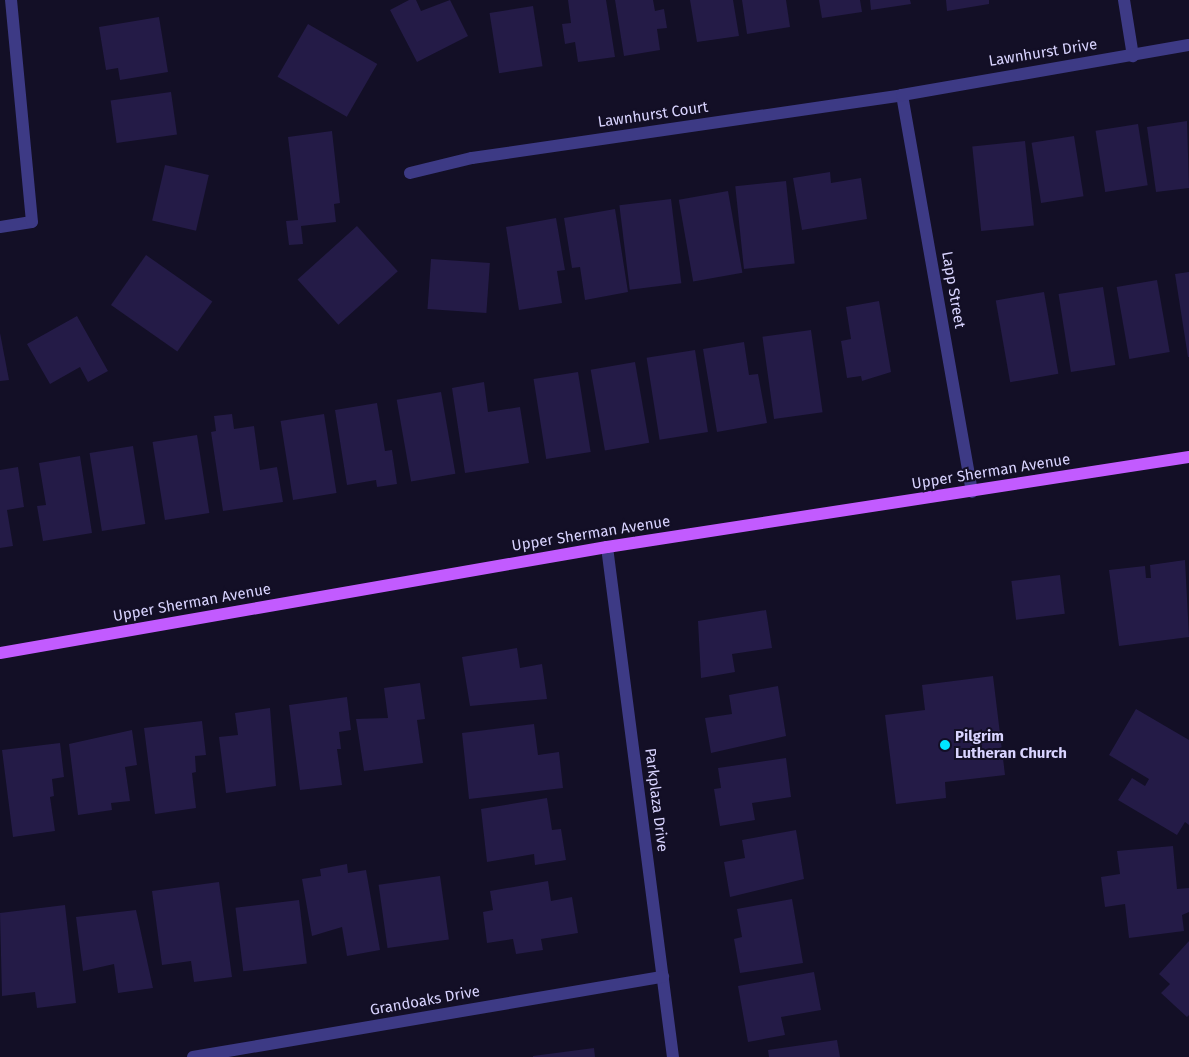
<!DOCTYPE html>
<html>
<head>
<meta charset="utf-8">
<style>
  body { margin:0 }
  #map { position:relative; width:1189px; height:1057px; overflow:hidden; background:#130f26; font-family:"Fira Sans",sans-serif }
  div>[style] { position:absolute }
  .building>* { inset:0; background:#241b47; transform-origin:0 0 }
  .minor>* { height:12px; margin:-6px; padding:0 6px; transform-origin:6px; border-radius:6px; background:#3d3a85 }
  .major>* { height:12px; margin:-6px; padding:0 6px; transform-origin:6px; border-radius:6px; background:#c25bff }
  .dots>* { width:14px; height:14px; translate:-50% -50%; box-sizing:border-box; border:2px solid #130f26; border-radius:50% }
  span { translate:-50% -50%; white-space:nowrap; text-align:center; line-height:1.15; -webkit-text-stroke:4px #130f26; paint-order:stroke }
  .street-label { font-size:15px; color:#d9d4ff }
  .poi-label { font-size:15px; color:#d9d4ff; font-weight:700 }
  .left { translate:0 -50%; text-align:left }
</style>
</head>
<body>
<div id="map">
  <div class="building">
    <i style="clip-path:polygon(409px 0,416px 0,421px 11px,450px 0,468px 36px,417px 62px,390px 10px)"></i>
    <i style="clip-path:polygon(568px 0,606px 0,615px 57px,578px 62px,575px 42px,565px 44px,562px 24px,571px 23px)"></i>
    <i style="clip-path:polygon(615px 0,653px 0,655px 11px,664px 9px,667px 28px,657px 29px,660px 50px,624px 56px)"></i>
    <i style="clip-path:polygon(690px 0,733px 0,739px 36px,697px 42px)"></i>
    <i style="clip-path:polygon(742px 0,786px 0,790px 27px,747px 34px)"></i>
    <i style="clip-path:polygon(819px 0,860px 0,862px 12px,822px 18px)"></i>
    <i style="clip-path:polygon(870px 0,910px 0,911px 4px,871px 10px)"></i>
    <i style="clip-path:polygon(946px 0,989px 0,989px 4px,947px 11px)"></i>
    <i style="left:533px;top:6px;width:61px;height:44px;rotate:81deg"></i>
    <i style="clip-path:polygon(159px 17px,168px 72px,120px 80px,118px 68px,106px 70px,99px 27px)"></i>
    <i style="left:308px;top:24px;width:80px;height:61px;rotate:30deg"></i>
    <i style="left:171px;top:92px;width:43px;height:61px;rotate:82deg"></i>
    <i style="clip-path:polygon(1187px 121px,1189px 188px,1156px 192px,1147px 127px)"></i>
    <i style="left:1138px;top:124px;width:62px;height:43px;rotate:81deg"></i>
    <i style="clip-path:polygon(332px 131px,340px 203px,334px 204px,336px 222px,301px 226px,303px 244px,289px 245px,286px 221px,298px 220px,288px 137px)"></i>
    <i style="left:1074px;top:136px;width:61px;height:43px;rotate:81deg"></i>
    <i style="left:1025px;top:141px;width:85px;height:53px;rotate:84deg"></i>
    <i style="left:165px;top:165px;width:45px;height:57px;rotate:13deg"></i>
    <i style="clip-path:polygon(830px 172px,831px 183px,861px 178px,867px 219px,802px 230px,793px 178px)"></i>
    <i style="left:786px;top:181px;width:83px;height:51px;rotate:84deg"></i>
    <i style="left:728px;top:191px;width:83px;height:50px;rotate:80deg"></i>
    <i style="left:671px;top:199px;width:85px;height:52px;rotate:83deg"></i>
    <i style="clip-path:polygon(615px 209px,628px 292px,585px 300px,580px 267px,572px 268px,564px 218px)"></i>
    <i style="clip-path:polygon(556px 218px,565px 270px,557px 271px,562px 303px,519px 310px,506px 227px)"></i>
    <i style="left:357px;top:226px;width:61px;height:80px;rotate:48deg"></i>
    <i style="left:146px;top:255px;width:81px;height:61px;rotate:35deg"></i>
    <i style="left:431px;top:259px;width:59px;height:50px;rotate:4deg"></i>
    <i style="clip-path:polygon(1189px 272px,1189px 357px,1188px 357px,1175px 274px)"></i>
    <i style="left:1157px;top:280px;width:73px;height:41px;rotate:80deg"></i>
    <i style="left:1103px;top:287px;width:79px;height:45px;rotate:81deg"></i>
    <i style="left:1044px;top:292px;width:83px;height:49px;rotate:80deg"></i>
    <i style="clip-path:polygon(879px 301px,891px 372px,862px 381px,861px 376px,847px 378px,841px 341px,851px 339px,846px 307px)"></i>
    <i style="clip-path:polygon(77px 316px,108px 371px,88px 382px,80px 367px,50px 384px,27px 344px)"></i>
    <i style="left:811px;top:330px;width:83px;height:49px;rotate:82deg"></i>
    <i style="clip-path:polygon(0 333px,9px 380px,0 381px)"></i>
    <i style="clip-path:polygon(744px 342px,749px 375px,758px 374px,767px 423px,717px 432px,703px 349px)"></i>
    <i style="left:695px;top:350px;width:83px;height:49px;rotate:81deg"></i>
    <i style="left:635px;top:362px;width:82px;height:45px;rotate:80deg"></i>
    <i style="left:578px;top:372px;width:81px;height:45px;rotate:81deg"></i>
    <i style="clip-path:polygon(484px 382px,488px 412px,520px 407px,529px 463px,465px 473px,452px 388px)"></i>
    <i style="left:441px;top:392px;width:83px;height:45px;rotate:80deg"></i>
    <i style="clip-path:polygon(377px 403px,385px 451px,392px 450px,397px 484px,377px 487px,376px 480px,347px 485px,335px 410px)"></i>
    <i style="clip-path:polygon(232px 414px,234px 429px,254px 426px,260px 470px,277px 467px,283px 502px,223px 511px,211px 432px,216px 431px,214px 416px)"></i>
    <i style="left:324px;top:414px;width:80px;height:44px;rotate:81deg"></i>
    <i style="left:197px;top:435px;width:79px;height:45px;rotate:81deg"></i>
    <i style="left:133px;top:446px;width:79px;height:44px;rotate:81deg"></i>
    <i style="clip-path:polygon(80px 456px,92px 533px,43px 541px,37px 506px,46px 505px,39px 463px)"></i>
    <i style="clip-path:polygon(18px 467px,24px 507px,7px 510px,13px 546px,0 548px,0 470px)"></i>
    <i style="clip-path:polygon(1185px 560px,1189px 637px,1119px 646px,1109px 570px,1145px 566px,1146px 578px,1151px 578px,1150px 565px)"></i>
    <i style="left:1060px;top:575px;width:39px;height:49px;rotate:83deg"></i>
    <i style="clip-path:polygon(766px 610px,772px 648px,732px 654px,735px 672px,701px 678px,698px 621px)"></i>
    <i style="clip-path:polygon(517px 648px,520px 668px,542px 664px,547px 699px,470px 706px,462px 657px)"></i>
    <i style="clip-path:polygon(993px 676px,1005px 775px,945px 782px,946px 798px,896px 804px,885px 715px,925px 710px,922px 685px)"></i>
    <i style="clip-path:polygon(420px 683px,425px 719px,417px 720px,423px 763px,364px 771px,356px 719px,388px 718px,384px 688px)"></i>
    <i style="clip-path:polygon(778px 686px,786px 736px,711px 753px,705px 718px,732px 714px,729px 695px)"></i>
    <i style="clip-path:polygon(347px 697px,351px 730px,339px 732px,341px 749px,337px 749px,342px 785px,300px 790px,289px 705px)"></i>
    <i style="clip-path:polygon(270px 708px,276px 786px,226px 793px,219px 737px,238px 735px,235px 713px)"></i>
    <i style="clip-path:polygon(1136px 709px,1189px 740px,1189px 825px,1185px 822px,1177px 835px,1118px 800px,1132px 778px,1145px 786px,1149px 779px,1109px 755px)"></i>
    <i style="clip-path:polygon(202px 721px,206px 755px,195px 756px,196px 772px,192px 773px,196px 808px,155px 814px,144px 728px)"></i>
    <i style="clip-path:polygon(534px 724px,538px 755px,559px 752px,563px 788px,469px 799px,462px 733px)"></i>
    <i style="clip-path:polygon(132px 730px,137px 765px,125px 767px,130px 801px,111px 803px,112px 810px,78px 815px,69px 744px)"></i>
    <i style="clip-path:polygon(60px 743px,64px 777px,52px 779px,54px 796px,50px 797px,55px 831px,13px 837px,2px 750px)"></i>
    <i style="clip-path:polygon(786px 758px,791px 797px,752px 803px,755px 820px,720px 826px,714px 789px,721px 788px,718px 768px)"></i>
    <i style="clip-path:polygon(547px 798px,552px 830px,561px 829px,566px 860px,535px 865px,534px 854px,487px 862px,481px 809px)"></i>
    <i style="clip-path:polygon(796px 830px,804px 879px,730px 897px,724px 862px,745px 858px,742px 840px)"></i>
    <i style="clip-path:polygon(1173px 846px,1177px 889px,1189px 888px,1189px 912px,1182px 915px,1184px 931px,1129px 938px,1125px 904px,1105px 907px,1101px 877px,1120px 874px,1117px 851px)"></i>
    <i style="clip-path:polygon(347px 864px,348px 873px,366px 870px,380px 950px,347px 956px,342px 927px,312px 936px,302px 879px,321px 876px,320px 869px)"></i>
    <i style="left:440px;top:876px;width:64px;height:62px;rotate:82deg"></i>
    <i style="clip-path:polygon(548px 881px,551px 901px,572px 897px,578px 933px,541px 939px,543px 950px,516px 954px,513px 939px,487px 943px,483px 912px,493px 910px,490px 891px)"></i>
    <i style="clip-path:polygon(219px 882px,232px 977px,194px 982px,191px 961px,162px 965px,152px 891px)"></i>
    <i style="clip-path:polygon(792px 899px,803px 963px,740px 973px,734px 939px,742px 937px,737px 909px)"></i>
    <i style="left:299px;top:900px;width:64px;height:64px;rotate:83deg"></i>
    <i style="clip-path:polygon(65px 905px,76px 1003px,37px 1008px,35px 992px,2px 996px,0 913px)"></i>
    <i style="clip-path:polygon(136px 910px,153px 988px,118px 993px,114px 964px,83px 971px,76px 917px)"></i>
    <i style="clip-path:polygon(1189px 941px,1189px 1015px,1187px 1017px,1161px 993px,1170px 984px,1159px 974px)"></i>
    <i style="clip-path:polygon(814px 972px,821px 1010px,781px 1017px,785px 1035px,748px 1042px,738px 986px)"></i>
    <i style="clip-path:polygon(837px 1040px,840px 1057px,769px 1057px,768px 1050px)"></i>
    <i style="clip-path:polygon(594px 1048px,595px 1057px,533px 1057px,533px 1056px)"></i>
  </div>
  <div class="minor">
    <i style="left:1124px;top:0;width:57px;rotate:80.9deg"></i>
    <i style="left:902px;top:95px;width:403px;rotate:80deg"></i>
    <i style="left:410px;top:173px;width:64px;rotate:-13.6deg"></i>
    <i style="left:472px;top:158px;width:435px;rotate:-8.3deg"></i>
    <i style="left:902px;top:95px;width:291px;rotate:-9.9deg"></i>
    <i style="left:0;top:227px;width:32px;rotate:-9deg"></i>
    <i style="left:32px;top:222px;width:223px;rotate:-95.4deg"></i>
    <i style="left:607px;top:547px;width:514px;rotate:82.63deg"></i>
    <i style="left:193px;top:1057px;width:477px;rotate:-9.7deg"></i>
  </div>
  <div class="major">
    <i style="left:0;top:653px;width:616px;rotate:-9.91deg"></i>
    <i style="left:607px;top:547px;width:589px;rotate:-8.79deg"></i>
  </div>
  <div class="dots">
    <i style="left:945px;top:745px;background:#00e5ff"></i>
  </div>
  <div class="street-label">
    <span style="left:1043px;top:53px;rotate:-9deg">Lawnhurst Drive</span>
    <span style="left:653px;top:115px;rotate:-8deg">Lawnhurst Court</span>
    <span style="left:953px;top:290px;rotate:80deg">Lapp Street</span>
    <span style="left:991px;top:472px;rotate:-9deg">Upper Sherman Avenue</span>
    <span style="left:591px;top:534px;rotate:-9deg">Upper Sherman Avenue</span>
    <span style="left:192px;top:603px;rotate:-10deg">Upper Sherman Avenue</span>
    <span style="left:656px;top:800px;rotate:83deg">Parkplaza Drive</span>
    <span style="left:425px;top:1001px;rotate:-10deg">Grandoaks Drive</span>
  </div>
  <div class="poi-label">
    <span class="left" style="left:955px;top:745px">Pilgrim<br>Lutheran Church</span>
  </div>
</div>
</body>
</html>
